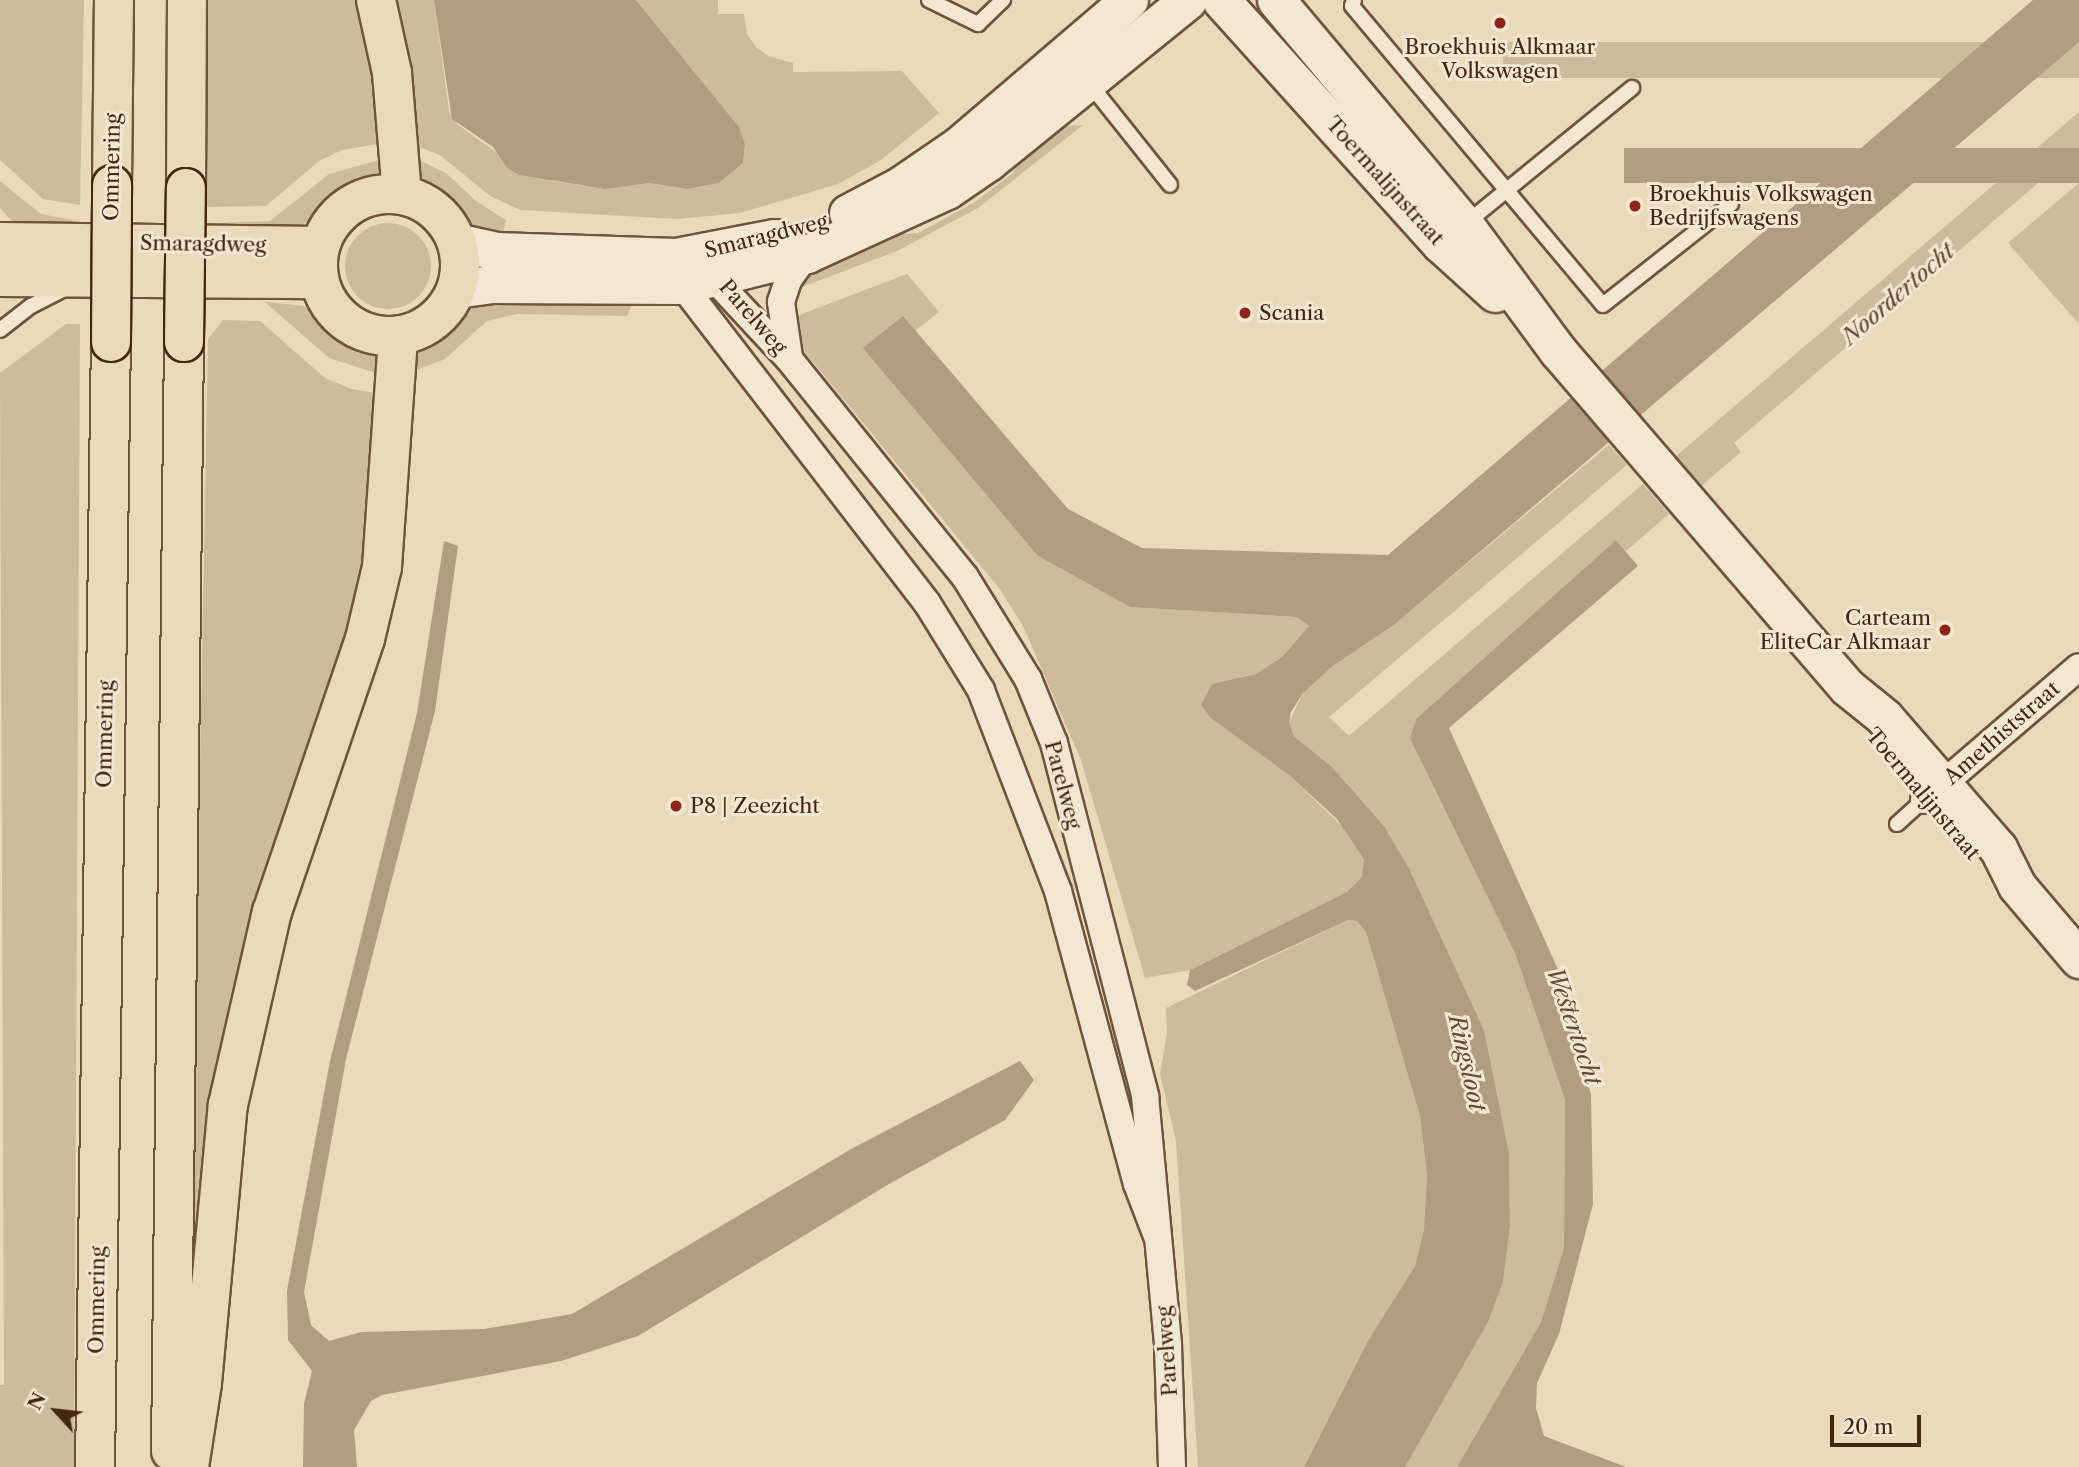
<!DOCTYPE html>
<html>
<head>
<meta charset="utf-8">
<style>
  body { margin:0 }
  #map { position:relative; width:2079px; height:1467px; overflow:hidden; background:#e9dab9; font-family:"Libre Caslon Text",serif }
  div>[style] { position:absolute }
  .green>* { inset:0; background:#cdbc9c; transform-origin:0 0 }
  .round { border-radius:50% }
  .water>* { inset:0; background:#b19d80; transform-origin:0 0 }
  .roads { filter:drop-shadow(2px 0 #6e543a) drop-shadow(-2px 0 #6e543a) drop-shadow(0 2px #6e543a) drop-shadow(0 -2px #6e543a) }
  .lane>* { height:14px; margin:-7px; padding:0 7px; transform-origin:7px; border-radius:7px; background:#f1e7d2 }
  .street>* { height:26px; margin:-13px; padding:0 13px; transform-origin:13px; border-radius:13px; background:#f1e7d2 }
  .secondary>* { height:37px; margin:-18.5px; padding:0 18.5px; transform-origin:18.5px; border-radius:18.5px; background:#f1e7d2 }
  .highway>* { height:38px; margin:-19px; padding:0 19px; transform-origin:19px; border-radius:19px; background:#e9dab9 }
  .highway>.ring { margin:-19px; padding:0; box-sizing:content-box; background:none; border:38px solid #e9dab9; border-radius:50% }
  .bridges { filter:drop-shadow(2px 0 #452710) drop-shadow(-2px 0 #452710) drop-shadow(0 2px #452710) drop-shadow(0 -2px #452710) }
  .highway-bridge>* { height:38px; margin:-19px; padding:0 19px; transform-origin:19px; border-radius:19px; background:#e9dab9 }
  .dots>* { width:19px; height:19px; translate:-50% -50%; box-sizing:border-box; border:4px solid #f1e7d2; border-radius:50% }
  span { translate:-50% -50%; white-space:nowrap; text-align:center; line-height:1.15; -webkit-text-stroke:6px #f1e7d2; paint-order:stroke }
  .poi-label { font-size:21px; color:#452710 }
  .left { translate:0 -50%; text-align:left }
  .right { translate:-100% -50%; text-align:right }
  .street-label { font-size:21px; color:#452710 }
  .water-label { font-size:23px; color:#654a32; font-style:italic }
  .north { position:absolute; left:21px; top:1376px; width:70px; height:70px; -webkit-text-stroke:5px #f1e7d2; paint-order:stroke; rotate:297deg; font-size:19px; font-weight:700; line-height:28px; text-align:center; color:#452710 }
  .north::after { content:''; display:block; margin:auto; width:24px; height:32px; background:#452710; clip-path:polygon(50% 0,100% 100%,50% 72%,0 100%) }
  .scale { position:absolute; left:1830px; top:1415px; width:91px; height:32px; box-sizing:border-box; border:4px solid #452710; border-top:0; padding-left:9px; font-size:21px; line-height:24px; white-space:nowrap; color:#452710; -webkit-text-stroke:5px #f1e7d2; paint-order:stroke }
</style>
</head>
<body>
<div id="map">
  <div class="green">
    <i style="clip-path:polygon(0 0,84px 0,80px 205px,43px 199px,0 160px)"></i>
    <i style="clip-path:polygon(204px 0,365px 0,384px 143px,342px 150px,319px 161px,266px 206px,201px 207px)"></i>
    <i style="clip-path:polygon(382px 0,434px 0,449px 111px,457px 124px,497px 153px,552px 181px,605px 189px,650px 183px,687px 189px,719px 183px,743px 163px,745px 144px,739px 127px,636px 0,718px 0,718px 14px,744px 14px,747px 34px,756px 47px,768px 56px,793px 63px,793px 72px,902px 71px,939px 113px,881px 160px,838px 184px,740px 213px,677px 219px,520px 210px,490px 196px,440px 155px,416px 146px)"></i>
    <i style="left:2079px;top:42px;width:36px;height:576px;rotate:90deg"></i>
    <i style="clip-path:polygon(2079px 112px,2079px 148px,1734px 443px,1741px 452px,1700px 487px,1675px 457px)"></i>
    <i style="clip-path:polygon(1083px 125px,978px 208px,897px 251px,794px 290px,822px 259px,886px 235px,918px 233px,975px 202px,1013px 173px,1026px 147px,1054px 127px)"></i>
    <i style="clip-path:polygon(386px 158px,385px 179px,338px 192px,300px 228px,218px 235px,218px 223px,270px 221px,329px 174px)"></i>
    <i style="clip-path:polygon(416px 159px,446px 173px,476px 201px,506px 220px,503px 233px,471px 226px,424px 188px,415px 180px)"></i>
    <i style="clip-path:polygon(0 181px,41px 214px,82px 222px,82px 236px,20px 230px,0 208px)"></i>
    <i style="clip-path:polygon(2079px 183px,2079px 324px,2008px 243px)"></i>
    <i class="round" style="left:345px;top:223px;width:86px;height:86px"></i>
    <i style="clip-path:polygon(907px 274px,939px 312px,915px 331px,903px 316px,1038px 556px,1130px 607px,1296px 617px,1309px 626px,1282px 657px,1256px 674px,1241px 677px,1211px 718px,1290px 776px,1356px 840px,1365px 859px,1362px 878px,1347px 892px,1190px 970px,1145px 978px,1081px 760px,1023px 626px,999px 588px,803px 350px,795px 333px,794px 317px)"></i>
    <i style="clip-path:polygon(489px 296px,585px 304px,632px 305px,627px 316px,517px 314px,487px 321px,445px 359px,411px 372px,417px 349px)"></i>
    <i style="clip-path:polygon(265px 302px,304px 306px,344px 342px,383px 354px,382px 375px,329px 358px)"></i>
    <i style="clip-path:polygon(223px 320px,260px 321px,325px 378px,352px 389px,382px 394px,374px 538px,202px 1246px,191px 1246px,208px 339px)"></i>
    <i style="clip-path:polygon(66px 324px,80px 324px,74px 1467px,0 1467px,0 1385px,4px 1385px,0 373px)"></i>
    <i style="clip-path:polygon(1609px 445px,1627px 465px,1329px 717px,1349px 736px,1643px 484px,1669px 514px,1626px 551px,1616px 540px,1417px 718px,1515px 953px,1565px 1100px,1564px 1248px,1541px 1322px,1457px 1467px,1405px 1467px,1503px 1282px,1510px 1225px,1509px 1153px,1484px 1030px,1409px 868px,1384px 826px,1332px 767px,1294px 736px,1289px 722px,1303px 693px,1333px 666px,1394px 625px)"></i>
    <i style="clip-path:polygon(1348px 920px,1357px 921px,1366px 932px,1420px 1116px,1427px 1175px,1424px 1229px,1415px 1266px,1369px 1339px,1304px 1467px,1198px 1467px,1176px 1141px,1160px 1074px,1167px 1033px,1166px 1008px)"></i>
  </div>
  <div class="water">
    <i style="clip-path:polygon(434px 0,636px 0,739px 127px,745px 144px,743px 163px,719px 183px,687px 189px,650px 183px,605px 189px,519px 175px,507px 168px,493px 147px,452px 119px)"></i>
    <i style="clip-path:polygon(2033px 0,2079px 0,2079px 42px,1394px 625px,1333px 666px,1303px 693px,1291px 712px,1289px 722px,1294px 736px,1332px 767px,1384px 826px,1409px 868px,1484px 1030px,1509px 1153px,1510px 1226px,1503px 1282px,1488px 1322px,1405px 1467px,1304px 1467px,1369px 1339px,1415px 1266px,1424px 1229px,1427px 1175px,1420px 1116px,1366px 932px,1357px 921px,1348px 920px,1195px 991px,1187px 985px,1190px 970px,1347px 892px,1362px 877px,1364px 859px,1337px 819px,1290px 776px,1211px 718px,1201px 705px,1212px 684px,1256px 674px,1282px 657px,1309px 626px,1296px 617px,1130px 607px,1038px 556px,863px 348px,903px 316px,1068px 509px,1142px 548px,1388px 555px)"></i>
    <i style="left:2079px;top:148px;width:35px;height:455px;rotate:90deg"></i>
    <i style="clip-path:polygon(1616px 540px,1638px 566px,1449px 728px,1561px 976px,1591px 1095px,1593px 1204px,1559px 1334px,1537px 1383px,1536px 1408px,1544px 1436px,1626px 1467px,1457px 1467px,1541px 1322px,1564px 1248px,1565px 1100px,1515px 953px,1410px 738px,1417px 718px)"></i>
    <i style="clip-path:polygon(444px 541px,458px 546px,435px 711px,346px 1059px,304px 1292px,311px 1325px,329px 1341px,361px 1332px,484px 1329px,572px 1314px,853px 1148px,1020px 1061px,1034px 1080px,1005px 1120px,889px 1184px,638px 1336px,561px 1361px,382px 1395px,371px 1401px,354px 1430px,357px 1467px,303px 1467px,304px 1404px,312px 1371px,288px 1340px,287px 1291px,330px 1061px,417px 713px)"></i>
  </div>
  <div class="roads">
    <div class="lane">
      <i style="left:929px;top:0;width:55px;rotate:26.1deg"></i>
      <i style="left:978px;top:24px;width:35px;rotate:-44deg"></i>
      <i style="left:1354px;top:0;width:6px;rotate:108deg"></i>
      <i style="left:1352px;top:6px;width:390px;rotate:50deg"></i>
      <i style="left:1603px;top:305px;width:163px;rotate:-38.3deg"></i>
      <i style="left:1089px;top:83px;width:130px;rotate:51.5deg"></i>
      <i style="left:1464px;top:225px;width:217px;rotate:-39.2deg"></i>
      <i style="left:0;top:330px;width:39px;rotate:-38deg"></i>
      <i style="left:31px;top:306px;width:39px;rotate:-27deg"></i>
      <i style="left:1897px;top:824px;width:36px;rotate:-42deg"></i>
    </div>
    <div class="street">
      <i style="left:789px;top:357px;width:56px;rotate:-98.3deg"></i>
      <i style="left:781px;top:302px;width:23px;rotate:-72deg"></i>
      <i style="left:788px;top:280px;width:32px;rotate:-54deg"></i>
      <i style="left:1924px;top:800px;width:204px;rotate:-40.6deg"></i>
      <i style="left:1157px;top:1236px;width:56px;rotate:-111deg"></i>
      <i style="left:1137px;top:1184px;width:303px;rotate:-105.1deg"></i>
      <i style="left:1058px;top:891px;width:215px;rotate:-111deg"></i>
      <i style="left:981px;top:690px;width:102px;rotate:-121.8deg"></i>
      <i style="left:927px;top:603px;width:401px;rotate:-127.6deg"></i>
      <i style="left:682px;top:285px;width:32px;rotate:-72deg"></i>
      <i style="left:692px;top:255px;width:142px;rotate:47deg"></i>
      <i style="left:789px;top:359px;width:280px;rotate:51.1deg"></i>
      <i style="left:965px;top:577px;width:120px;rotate:58.3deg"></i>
      <i style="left:1028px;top:679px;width:69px;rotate:67.9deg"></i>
      <i style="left:1054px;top:743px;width:365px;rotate:75.5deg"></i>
      <i style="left:1145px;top:1096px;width:251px;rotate:84.7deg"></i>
      <i style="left:1168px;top:1346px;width:121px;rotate:88.1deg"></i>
    </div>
    <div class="secondary">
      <i style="left:1221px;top:0;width:329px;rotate:48deg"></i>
      <i style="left:1441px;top:244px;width:73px;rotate:42.2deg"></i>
      <i style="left:1276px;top:0;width:294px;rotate:50deg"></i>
      <i style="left:1465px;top:225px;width:157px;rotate:53.6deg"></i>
      <i style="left:1558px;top:351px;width:443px;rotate:49.3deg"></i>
      <i style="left:1847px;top:687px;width:48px;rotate:39deg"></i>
      <i style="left:1884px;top:717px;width:174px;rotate:49deg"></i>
      <i style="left:1998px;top:848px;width:42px;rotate:63.4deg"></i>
      <i style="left:2017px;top:886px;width:96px;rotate:49.7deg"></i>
      <i style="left:848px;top:213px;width:60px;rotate:-27.8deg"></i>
      <i style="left:901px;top:185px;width:69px;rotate:-34.4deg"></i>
      <i style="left:958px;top:146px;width:225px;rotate:-40.5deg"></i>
      <i style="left:456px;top:242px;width:42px;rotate:12.4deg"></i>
      <i style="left:497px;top:251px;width:179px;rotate:1.9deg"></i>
      <i style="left:676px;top:257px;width:100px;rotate:-11deg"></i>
      <i style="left:456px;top:289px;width:37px;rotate:-8deg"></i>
      <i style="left:493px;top:284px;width:189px;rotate:0.3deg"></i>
      <i style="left:682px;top:285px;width:129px;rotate:-13.9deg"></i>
      <i style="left:807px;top:254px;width:154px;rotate:-24.6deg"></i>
      <i style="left:947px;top:190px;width:50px;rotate:-34.3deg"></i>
      <i style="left:988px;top:162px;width:257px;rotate:-39deg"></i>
    </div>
    <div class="highway">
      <i style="left:376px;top:0;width:75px;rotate:77.6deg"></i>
      <i style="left:392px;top:73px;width:122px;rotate:85.3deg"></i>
      <i style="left:112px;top:185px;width:185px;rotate:-89.4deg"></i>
      <i style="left:186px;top:188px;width:188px;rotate:-89.7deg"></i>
      <i class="ring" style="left:318px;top:194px;width:104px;height:104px"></i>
      <i style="left:1px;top:242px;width:319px;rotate:0.7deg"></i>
      <i style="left:1px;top:277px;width:318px;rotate:0.4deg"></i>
      <i style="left:171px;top:1451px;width:1109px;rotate:-89.33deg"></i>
      <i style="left:95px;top:1467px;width:1125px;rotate:-89.19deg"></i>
      <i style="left:189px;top:1467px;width:85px;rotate:-81.2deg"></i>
      <i style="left:202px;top:1383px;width:279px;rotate:-84.7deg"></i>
      <i style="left:228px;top:1105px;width:198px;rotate:-77.2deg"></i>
      <i style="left:272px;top:912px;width:288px;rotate:-71.2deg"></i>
      <i style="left:365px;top:639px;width:74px;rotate:-76.7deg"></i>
      <i style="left:382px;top:567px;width:232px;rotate:-86deg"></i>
    </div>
  </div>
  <div class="bridges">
    <div class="highway-bridge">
      <i style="left:111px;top:342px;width:157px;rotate:-89.6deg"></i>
      <i style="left:184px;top:342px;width:154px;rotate:-89.3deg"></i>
    </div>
  </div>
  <div class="dots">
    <i style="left:1500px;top:23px;background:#8f2418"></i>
    <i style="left:1635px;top:206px;background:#8f2418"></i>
    <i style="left:1245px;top:313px;background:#8f2418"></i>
    <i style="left:1945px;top:630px;background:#8f2418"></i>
    <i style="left:676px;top:806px;background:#8f2418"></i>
  </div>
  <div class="poi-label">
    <span style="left:1500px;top:59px">Broekhuis Alkmaar<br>Volkswagen</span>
    <span class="left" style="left:1649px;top:206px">Broekhuis Volkswagen<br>Bedrijfswagens</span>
    <span class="left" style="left:1259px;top:313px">Scania</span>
    <span class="right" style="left:1931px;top:630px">Carteam<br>EliteCar Alkmaar</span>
    <span class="left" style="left:690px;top:806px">P8 | Zeezicht</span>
  </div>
  <div class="street-label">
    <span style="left:112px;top:167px;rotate:-89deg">Ommering</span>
    <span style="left:1385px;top:181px;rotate:48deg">Toermalijnstraat</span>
    <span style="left:766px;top:236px;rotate:-14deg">Smaragdweg</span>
    <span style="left:203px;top:244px;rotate:1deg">Smaragdweg</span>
    <span style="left:753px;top:317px;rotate:49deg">Parelweg</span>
    <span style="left:2002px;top:733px;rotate:-41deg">Amethiststraat</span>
    <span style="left:105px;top:734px;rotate:-89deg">Ommering</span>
    <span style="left:1063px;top:785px;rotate:75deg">Parelweg</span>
    <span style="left:1923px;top:794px;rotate:50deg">Toermalijnstraat</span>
    <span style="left:97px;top:1300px;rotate:-89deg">Ommering</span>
    <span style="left:1167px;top:1351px;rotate:-94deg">Parelweg</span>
  </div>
  <div class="water-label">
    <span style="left:1898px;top:294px;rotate:-41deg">Noordertocht</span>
    <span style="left:1574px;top:1026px;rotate:71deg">Westertocht</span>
    <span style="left:1467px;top:1063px;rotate:77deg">Ringsloot</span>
  </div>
  <div class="north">N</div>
  <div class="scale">20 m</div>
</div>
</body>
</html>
